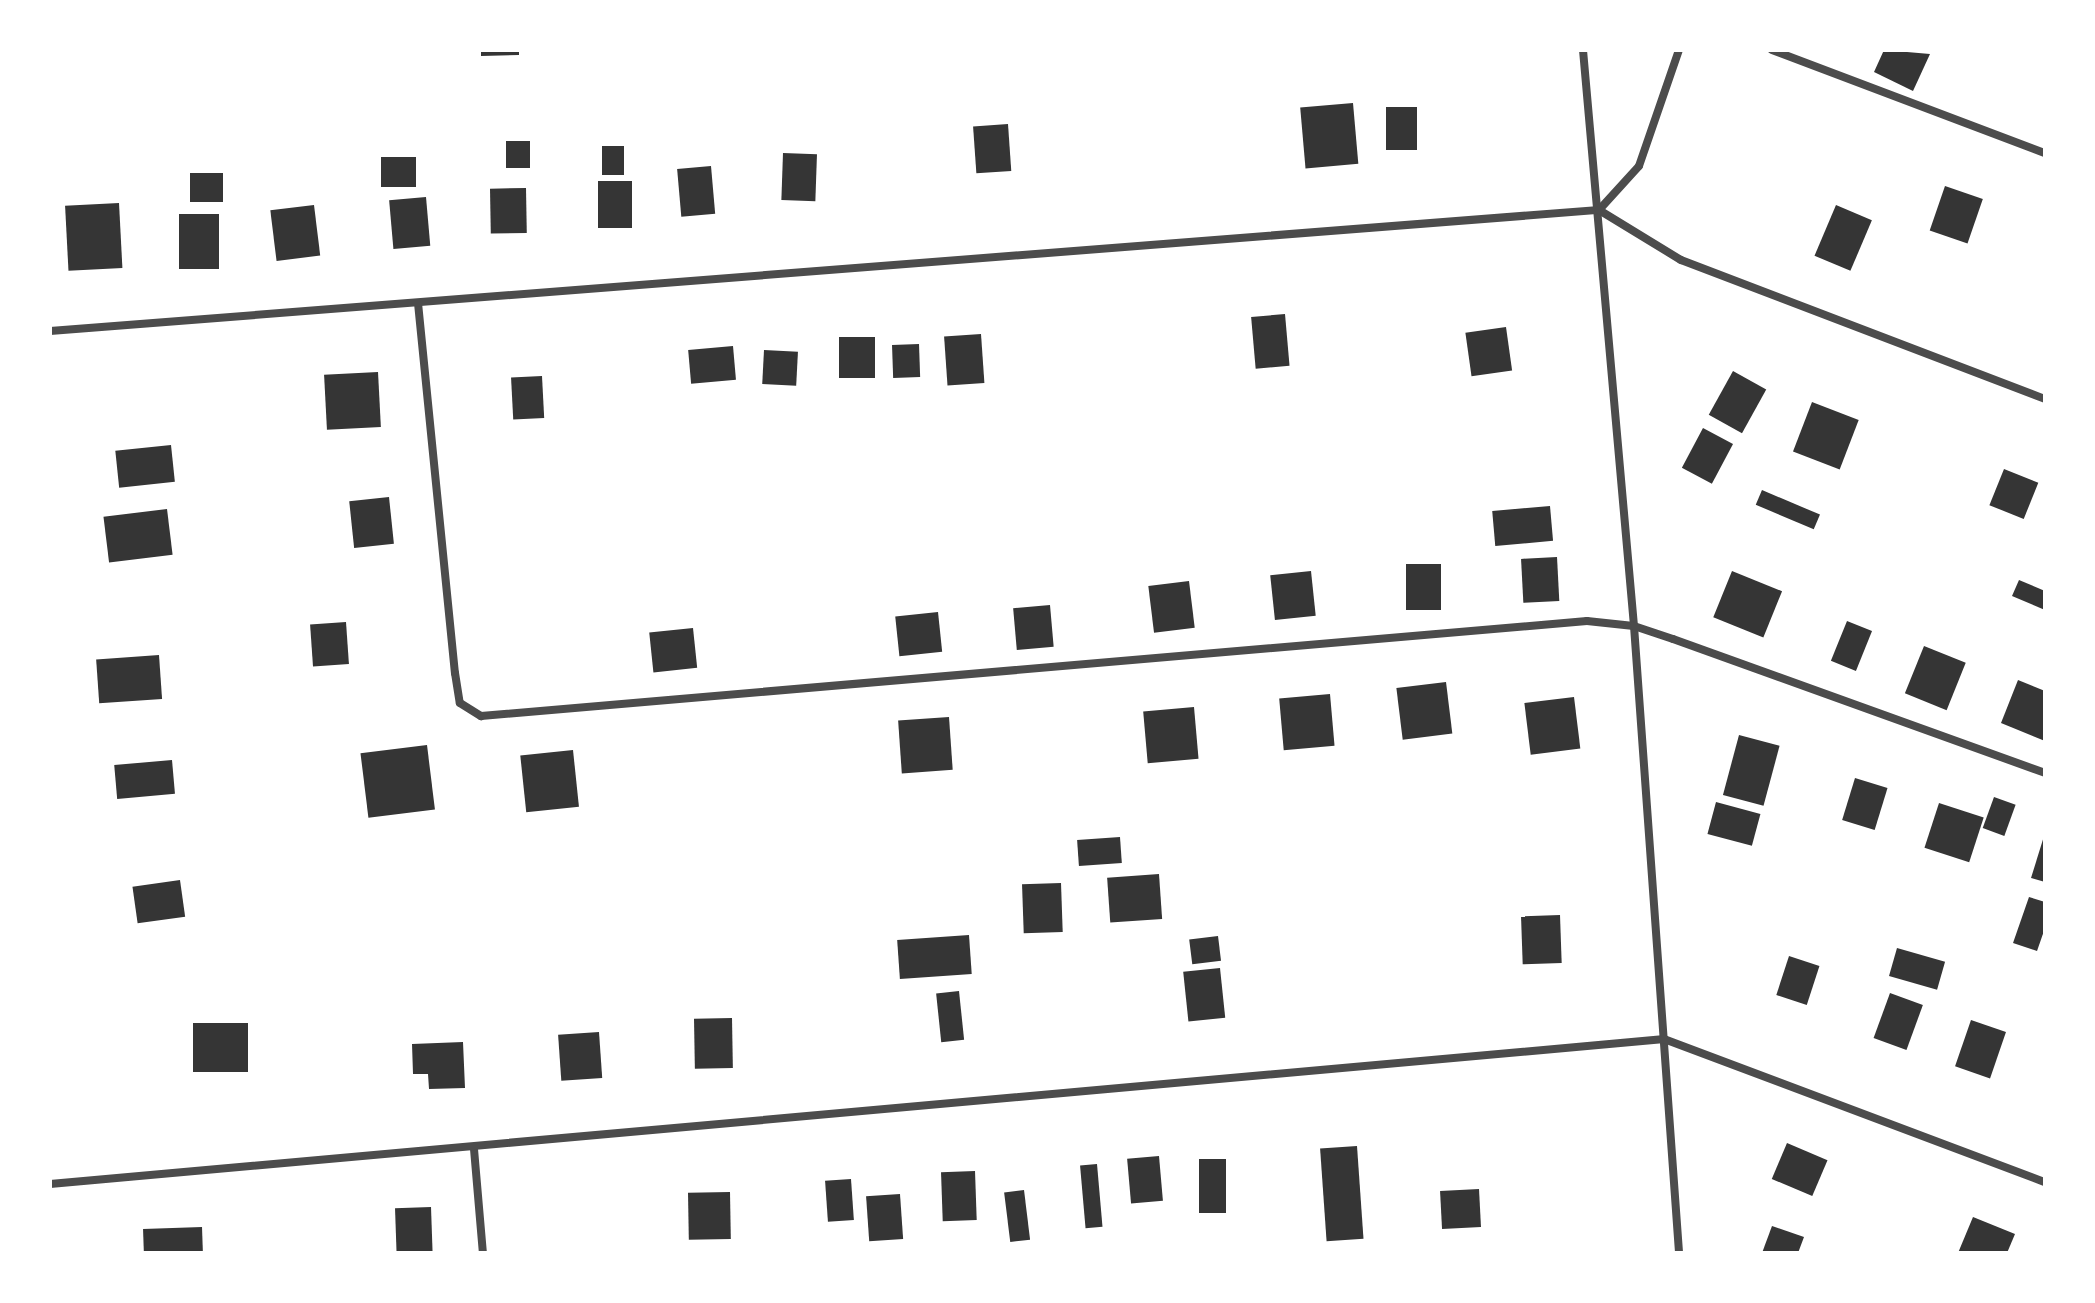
<!DOCTYPE html>
<html>
<head>
<meta charset="utf-8">
<style>
  body { margin:0 }
  #map { position:relative; width:2095px; height:1303px; overflow:hidden; background:#fff; font-family:"Golos Text",sans-serif }
  div>[style] { position:absolute }
  .building>* { inset:0; background:#353535; transform-origin:0 0 }
  .minor>* { height:8px; margin:-4px; padding:0 4px; transform-origin:4px; border-radius:4px; background:#4c4c4c }
  span { translate:-50% -50%; white-space:nowrap; text-align:center; line-height:1.15; -webkit-text-stroke:8px #fff; paint-order:stroke }
  .frame { position:absolute; inset:0; border:52px solid #fff; pointer-events:none }
</style>
</head>
<body>
<div id="map">
  <div class="building">
    <i style="clip-path:polygon(481px 50px,519px 50px,519px 55px,481px 56px)"></i>
    <i style="clip-path:polygon(1884px 50px,1930px 54px,1913px 91px,1874px 72px)"></i>
    <i style="left:1353px;top:103px;width:61px;height:53px;rotate:85deg"></i>
    <i style="left:1417px;top:107px;width:43px;height:31px;rotate:90deg"></i>
    <i style="left:1008px;top:124px;width:47px;height:35px;rotate:86deg"></i>
    <i style="left:530px;top:141px;width:27px;height:24px;rotate:90deg"></i>
    <i style="left:602px;top:146px;width:22px;height:29px"></i>
    <i style="left:783px;top:153px;width:34px;height:47px;rotate:2deg"></i>
    <i style="left:381px;top:157px;width:35px;height:30px"></i>
    <i style="left:711px;top:166px;width:48px;height:34px;rotate:85deg"></i>
    <i style="left:190px;top:173px;width:33px;height:29px"></i>
    <i style="left:598px;top:181px;width:34px;height:47px"></i>
    <i style="left:1945px;top:186px;width:40px;height:47px;rotate:19deg"></i>
    <i style="left:526px;top:188px;width:45px;height:36px;rotate:89deg"></i>
    <i style="left:426px;top:197px;width:49px;height:37px;rotate:85deg"></i>
    <i style="left:119px;top:203px;width:65px;height:54px;rotate:87deg"></i>
    <i style="left:314px;top:205px;width:51px;height:44px;rotate:83deg"></i>
    <i style="left:1836px;top:205px;width:39px;height:55px;rotate:23deg"></i>
    <i style="left:179px;top:214px;width:40px;height:55px"></i>
    <i style="left:1285px;top:314px;width:52px;height:34px;rotate:85deg"></i>
    <i style="left:1506px;top:327px;width:44px;height:41px;rotate:82deg"></i>
    <i style="left:981px;top:334px;width:49px;height:37px;rotate:86deg"></i>
    <i style="left:839px;top:337px;width:36px;height:41px"></i>
    <i style="left:919px;top:344px;width:33px;height:27px;rotate:88deg"></i>
    <i style="left:733px;top:346px;width:34px;height:45px;rotate:85deg"></i>
    <i style="left:764px;top:350px;width:34px;height:34px;rotate:3deg"></i>
    <i style="left:1733px;top:371px;width:38px;height:50px;rotate:29deg"></i>
    <i style="left:378px;top:372px;width:55px;height:54px;rotate:87deg"></i>
    <i style="left:542px;top:376px;width:42px;height:31px;rotate:87deg"></i>
    <i style="left:1812px;top:402px;width:50px;height:53px;rotate:21deg"></i>
    <i style="left:1703px;top:428px;width:34px;height:45px;rotate:28deg"></i>
    <i style="left:171px;top:445px;width:37px;height:56px;rotate:84deg"></i>
    <i style="left:2004px;top:469px;width:37px;height:39px;rotate:22deg"></i>
    <i style="left:1762px;top:490px;width:63px;height:16px;rotate:23deg"></i>
    <i style="left:389px;top:497px;width:47px;height:40px;rotate:84deg"></i>
    <i style="left:1550px;top:506px;width:35px;height:58px;rotate:85deg"></i>
    <i style="left:167px;top:509px;width:46px;height:64px;rotate:83deg"></i>
    <i style="left:1557px;top:557px;width:44px;height:36px;rotate:87deg"></i>
    <i style="left:1406px;top:564px;width:35px;height:46px"></i>
    <i style="left:1311px;top:571px;width:45px;height:41px;rotate:84deg"></i>
    <i style="left:1732px;top:571px;width:54px;height:50px;rotate:22deg"></i>
    <i style="clip-path:polygon(2019px 580px,2045px 591px,2045px 610px,2012px 596px)"></i>
    <i style="left:1189px;top:581px;width:47px;height:41px;rotate:83deg"></i>
    <i style="left:1050px;top:605px;width:42px;height:37px;rotate:85deg"></i>
    <i style="left:938px;top:612px;width:40px;height:43px;rotate:84deg"></i>
    <i style="left:1847px;top:621px;width:27px;height:43px;rotate:22deg"></i>
    <i style="left:346px;top:622px;width:42px;height:36px;rotate:86deg"></i>
    <i style="left:693px;top:628px;width:40px;height:44px;rotate:84deg"></i>
    <i style="left:1924px;top:646px;width:45px;height:51px;rotate:22deg"></i>
    <i style="left:159px;top:655px;width:44px;height:63px;rotate:86deg"></i>
    <i style="clip-path:polygon(2018px 680px,2045px 691px,2045px 741px,2001px 723px)"></i>
    <i style="left:1446px;top:682px;width:52px;height:50px;rotate:83deg"></i>
    <i style="left:1330px;top:694px;width:52px;height:51px;rotate:85deg"></i>
    <i style="left:1574px;top:697px;width:52px;height:50px;rotate:83deg"></i>
    <i style="left:1194px;top:707px;width:52px;height:51px;rotate:85deg"></i>
    <i style="left:949px;top:717px;width:53px;height:51px;rotate:86deg"></i>
    <i style="left:1739px;top:735px;width:42px;height:62px;rotate:15deg"></i>
    <i style="left:427px;top:745px;width:65px;height:67px;rotate:83deg"></i>
    <i style="left:573px;top:750px;width:57px;height:53px;rotate:84deg"></i>
    <i style="left:172px;top:760px;width:34px;height:58px;rotate:85deg"></i>
    <i style="left:1855px;top:778px;width:34px;height:44px;rotate:17deg"></i>
    <i style="left:1994px;top:797px;width:23px;height:33px;rotate:20deg"></i>
    <i style="left:1716px;top:802px;width:46px;height:33px;rotate:15deg"></i>
    <i style="left:1939px;top:803px;width:47px;height:47px;rotate:18deg"></i>
    <i style="clip-path:polygon(2045px 833px,2045px 882px,2031px 878px)"></i>
    <i style="left:1120px;top:837px;width:26px;height:43px;rotate:86deg"></i>
    <i style="left:1159px;top:874px;width:45px;height:52px;rotate:86deg"></i>
    <i style="left:180px;top:880px;width:37px;height:48px;rotate:82deg"></i>
    <i style="left:1061px;top:883px;width:49px;height:39px;rotate:88deg"></i>
    <i style="clip-path:polygon(2029px 897px,2045px 902px,2045px 928px,2037px 951px,2013px 943px)"></i>
    <i style="left:1560px;top:915px;width:48px;height:39px;rotate:88deg"></i>
    <i style="left:969px;top:935px;width:39px;height:72px;rotate:86deg"></i>
    <i style="left:1218px;top:936px;width:25px;height:29px;rotate:83deg"></i>
    <i style="left:1897px;top:948px;width:50px;height:29px;rotate:16deg"></i>
    <i style="left:1789px;top:956px;width:32px;height:41px;rotate:18deg"></i>
    <i style="left:1220px;top:968px;width:50px;height:37px;rotate:84deg"></i>
    <i style="left:959px;top:991px;width:49px;height:23px;rotate:84deg"></i>
    <i style="left:1890px;top:993px;width:35px;height:48px;rotate:20deg"></i>
    <i style="left:732px;top:1018px;width:50px;height:38px;rotate:89deg"></i>
    <i style="left:1971px;top:1020px;width:37px;height:49px;rotate:19deg"></i>
    <i style="left:248px;top:1023px;width:49px;height:55px;rotate:90deg"></i>
    <i style="left:599px;top:1032px;width:46px;height:41px;rotate:86deg"></i>
    <i style="clip-path:polygon(463px 1042px,465px 1088px,429px 1089px,428px 1074px,413px 1074px,412px 1044px)"></i>
    <i style="left:1787px;top:1143px;width:44px;height:39px;rotate:23deg"></i>
    <i style="left:1357px;top:1146px;width:93px;height:37px;rotate:86deg"></i>
    <i style="left:1159px;top:1156px;width:45px;height:32px;rotate:85deg"></i>
    <i style="left:1199px;top:1159px;width:27px;height:54px"></i>
    <i style="left:1097px;top:1164px;width:63px;height:17px;rotate:85deg"></i>
    <i style="left:975px;top:1171px;width:49px;height:34px;rotate:88deg"></i>
    <i style="left:851px;top:1179px;width:41px;height:26px;rotate:86deg"></i>
    <i style="left:1479px;top:1189px;width:38px;height:39px;rotate:87deg"></i>
    <i style="left:1024px;top:1190px;width:50px;height:20px;rotate:83deg"></i>
    <i style="left:730px;top:1192px;width:47px;height:42px;rotate:89deg"></i>
    <i style="left:900px;top:1194px;width:45px;height:34px;rotate:86deg"></i>
    <i style="left:431px;top:1207px;width:46px;height:36px;rotate:88deg"></i>
    <i style="clip-path:polygon(1973px 1217px,2015px 1234px,2007px 1253px,1958px 1253px)"></i>
    <i style="clip-path:polygon(1772px 1226px,1804px 1237px,1798px 1253px,1762px 1253px)"></i>
    <i style="left:202px;top:1227px;width:26px;height:59px;rotate:88deg"></i>
  </div>
  <div class="minor">
    <i style="left:1583px;top:50px;width:578px;rotate:84.94deg"></i>
    <i style="left:1634px;top:626px;width:629px;rotate:85.89deg"></i>
    <i style="left:1772px;top:50px;width:292px;rotate:20.7deg"></i>
    <i style="left:1599px;top:210px;width:59px;rotate:-47.7deg"></i>
    <i style="left:1639px;top:166px;width:123px;rotate:-71deg"></i>
    <i style="left:418px;top:303px;width:372px;rotate:84.3deg"></i>
    <i style="left:455px;top:673px;width:30px;rotate:81deg"></i>
    <i style="left:460px;top:703px;width:25px;rotate:32deg"></i>
    <i style="left:481px;top:716px;width:1110px;rotate:-4.91deg"></i>
    <i style="left:1587px;top:621px;width:47px;rotate:6.1deg"></i>
    <i style="left:1634px;top:626px;width:41px;rotate:18.4deg"></i>
    <i style="left:1673px;top:639px;width:395px;rotate:19.8deg"></i>
    <i style="left:50px;top:331px;width:1554px;rotate:-4.47deg"></i>
    <i style="left:1599px;top:210px;width:96px;rotate:31.4deg"></i>
    <i style="left:1681px;top:260px;width:390px;rotate:20.9deg"></i>
    <i style="left:474px;top:1149px;width:104px;rotate:85.1deg"></i>
    <i style="left:50px;top:1184px;width:1621px;rotate:-5.13deg"></i>
    <i style="left:1664px;top:1039px;width:407px;rotate:20.6deg"></i>
  </div>
  <div class="frame"></div>
</div>
</body>
</html>
